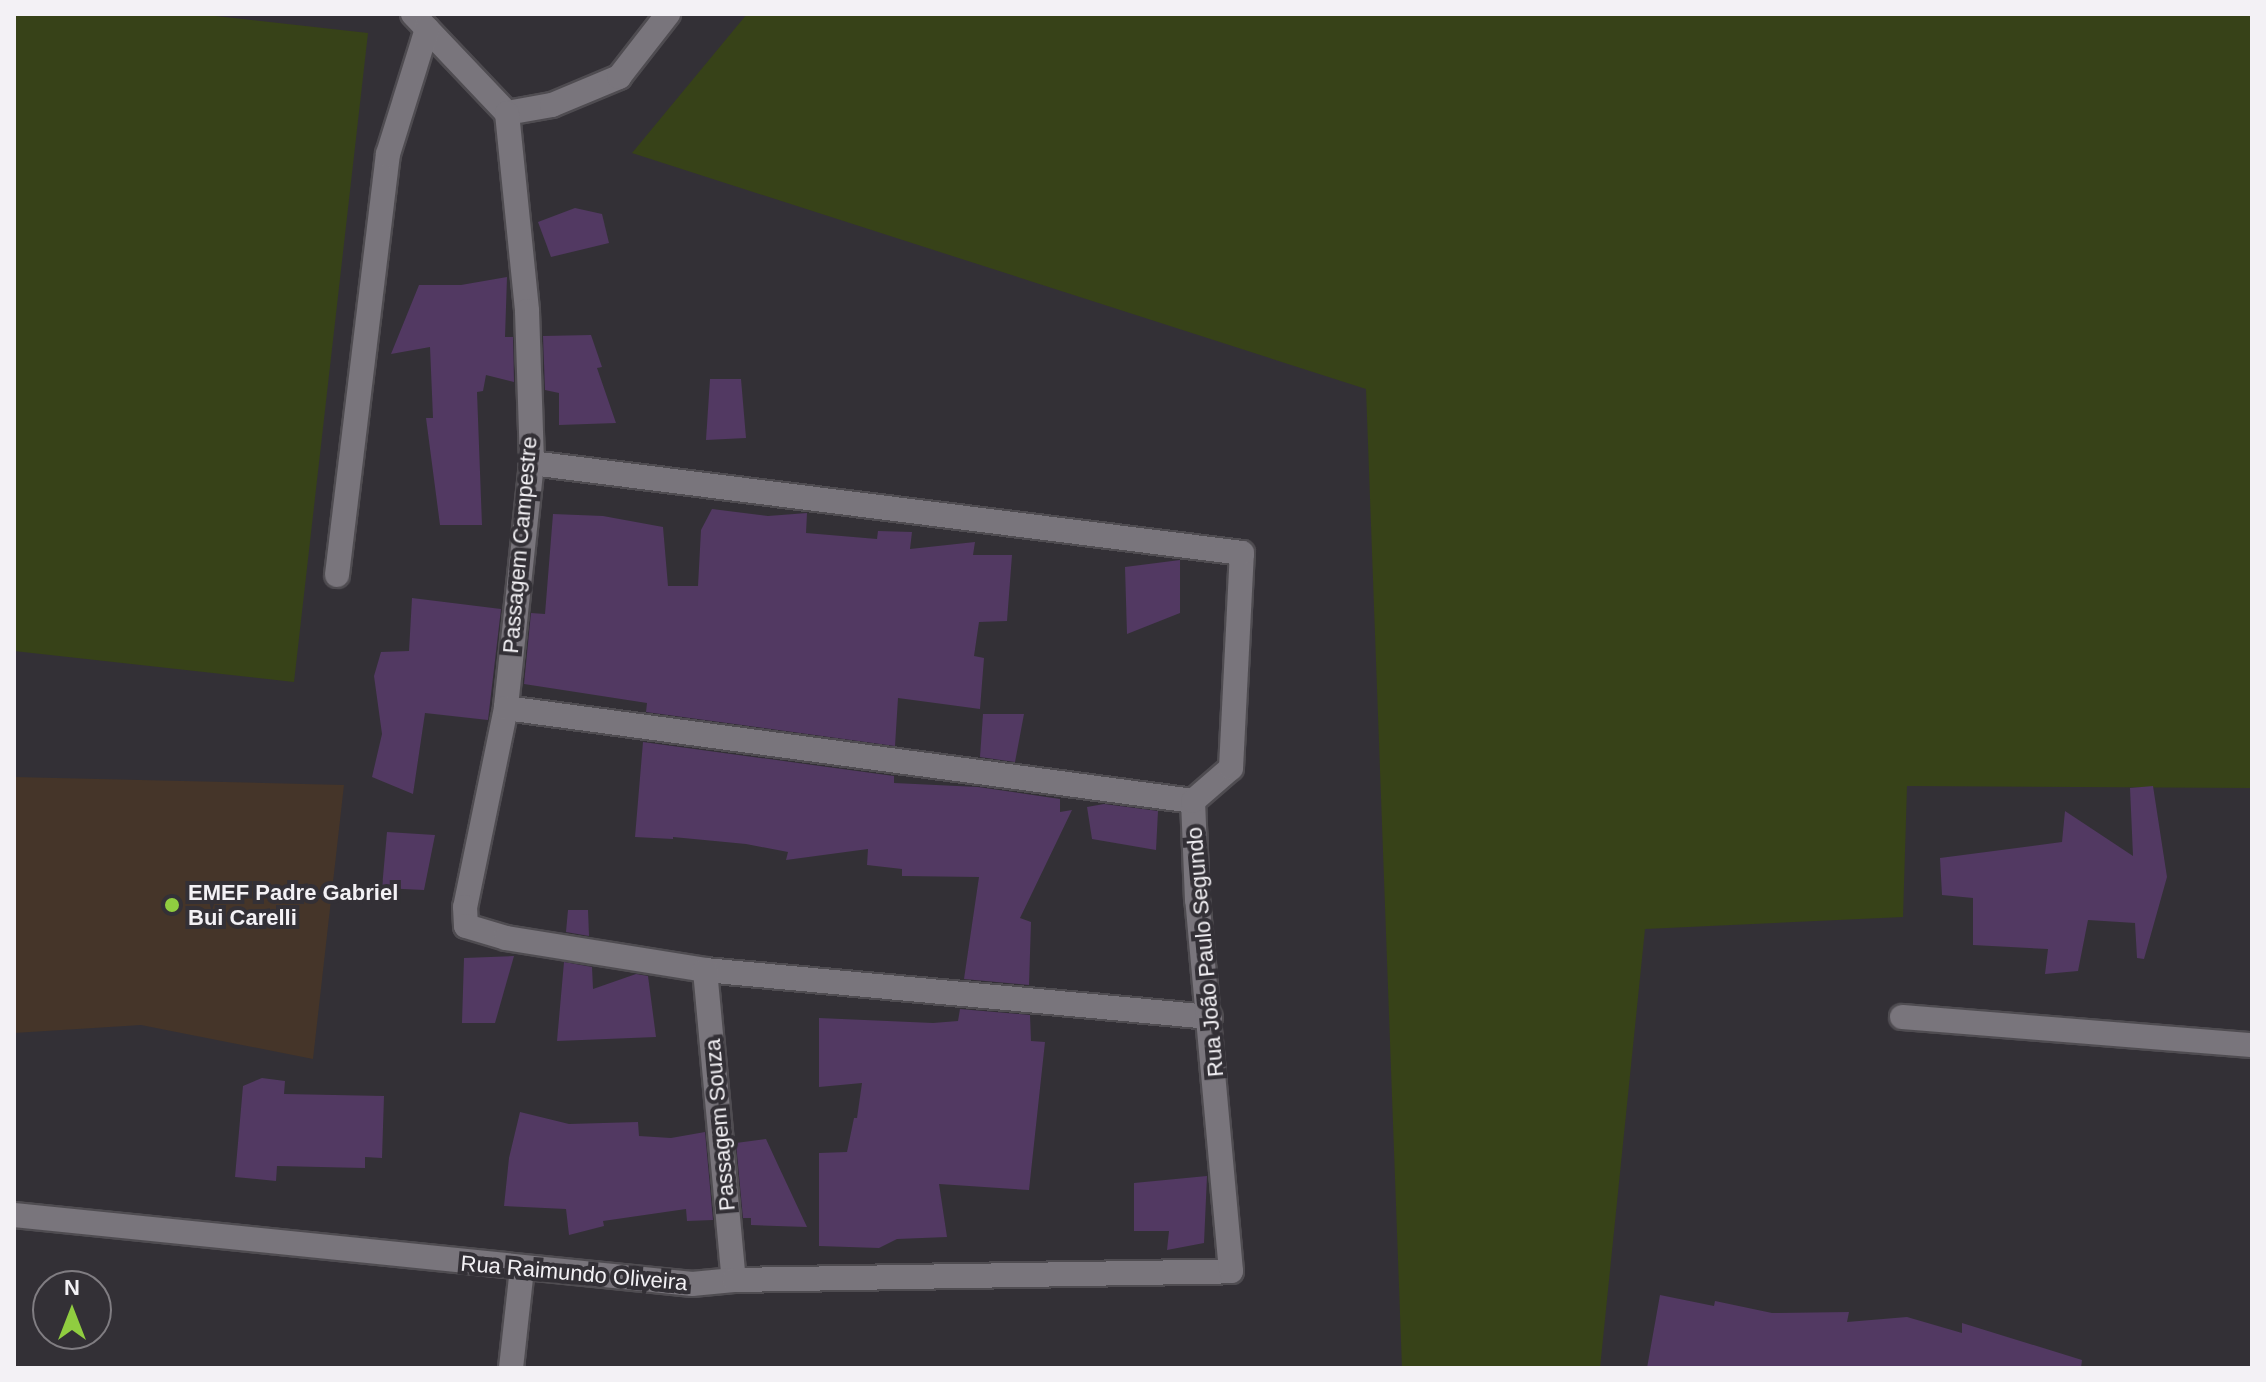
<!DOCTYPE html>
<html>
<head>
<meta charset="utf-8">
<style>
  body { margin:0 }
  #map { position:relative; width:2266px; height:1382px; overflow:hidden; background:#333036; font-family:Arial,sans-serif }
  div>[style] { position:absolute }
  .education>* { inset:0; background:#453529 }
  .green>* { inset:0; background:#374218 }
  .building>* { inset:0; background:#523962 }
  .roads { filter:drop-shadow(2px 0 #4f4c51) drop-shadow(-2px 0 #4f4c51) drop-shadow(0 2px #4f4c51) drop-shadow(0 -2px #4f4c51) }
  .minor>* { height:24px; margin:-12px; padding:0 12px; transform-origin:12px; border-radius:12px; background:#79757c }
  .dots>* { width:22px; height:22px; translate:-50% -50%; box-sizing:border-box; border:4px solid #333036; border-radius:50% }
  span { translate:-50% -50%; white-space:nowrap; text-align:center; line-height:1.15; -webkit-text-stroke:8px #333036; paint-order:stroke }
  .street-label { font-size:22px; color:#f3f1f5 }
  .poi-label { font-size:22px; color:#f3f1f5; font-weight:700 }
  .left { translate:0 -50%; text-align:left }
  .frame { position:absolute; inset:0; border:16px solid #f3f1f5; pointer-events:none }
  .north { position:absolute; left:32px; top:1270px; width:80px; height:80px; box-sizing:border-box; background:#333036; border:2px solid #807d82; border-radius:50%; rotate:0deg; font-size:22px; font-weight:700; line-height:32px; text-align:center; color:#f3f1f5 }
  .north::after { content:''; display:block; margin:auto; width:28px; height:36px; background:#90cd40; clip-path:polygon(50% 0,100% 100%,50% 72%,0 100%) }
</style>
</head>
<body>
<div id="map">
  <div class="education">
    <i style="clip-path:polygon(14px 777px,344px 785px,313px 1059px,141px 1025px,14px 1033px)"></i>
  </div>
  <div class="green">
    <i style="clip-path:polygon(14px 14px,197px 14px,368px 33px,294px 682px,14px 651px)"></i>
    <i style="clip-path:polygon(747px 14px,2252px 14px,2252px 788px,1907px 786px,1903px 917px,1645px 929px,1600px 1368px,1402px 1368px,1366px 389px,632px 153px)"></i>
  </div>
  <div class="building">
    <i style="clip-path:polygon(575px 208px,602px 214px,609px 243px,551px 257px,538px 222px)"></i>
    <i style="clip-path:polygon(507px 277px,505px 337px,513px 337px,514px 382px,486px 375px,483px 391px,477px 392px,482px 525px,440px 525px,426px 418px,433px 418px,430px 347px,391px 354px,419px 285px,461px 285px)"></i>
    <i style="clip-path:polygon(591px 335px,602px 367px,597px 368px,616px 423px,559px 425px,559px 393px,545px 390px,543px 336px)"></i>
    <i style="clip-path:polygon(710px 379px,741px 379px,746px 438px,706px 440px)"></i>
    <i style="clip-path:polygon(712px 509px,768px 516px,807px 513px,806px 533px,877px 539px,878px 531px,912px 532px,910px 549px,975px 542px,973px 555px,1012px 555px,1007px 621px,979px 622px,974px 656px,984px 658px,980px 709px,898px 698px,895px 746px,646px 712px,647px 703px,524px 684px,531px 613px,545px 614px,553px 514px,603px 516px,663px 527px,668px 586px,698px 586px,701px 530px)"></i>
    <i style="clip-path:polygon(1180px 560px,1180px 613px,1127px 634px,1125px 567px)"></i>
    <i style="clip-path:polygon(412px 598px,501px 609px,488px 720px,425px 713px,413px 794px,372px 777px,382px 734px,374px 676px,381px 652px,409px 651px)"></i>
    <i style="clip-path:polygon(983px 714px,1024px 714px,1015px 762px,980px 757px)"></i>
    <i style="clip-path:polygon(643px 742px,894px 776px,894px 783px,978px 787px,1060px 799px,1060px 812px,1072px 810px,1020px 918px,1031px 922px,1029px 985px,964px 979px,979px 877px,902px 876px,902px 869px,867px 865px,868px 849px,786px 860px,788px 852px,746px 844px,673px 837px,673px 839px,635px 837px)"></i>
    <i style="clip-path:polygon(2153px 786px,2167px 877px,2144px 959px,2137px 958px,2135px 923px,2088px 920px,2078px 971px,2045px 974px,2048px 949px,1973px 945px,1973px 898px,1942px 895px,1940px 858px,2062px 842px,2065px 811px,2133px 856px,2130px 788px)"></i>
    <i style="clip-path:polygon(1104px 804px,1158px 811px,1156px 850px,1092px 839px,1087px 807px)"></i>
    <i style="clip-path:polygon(387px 832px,435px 835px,424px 890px,382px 888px)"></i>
    <i style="clip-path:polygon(568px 910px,588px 910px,589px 936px,566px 932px)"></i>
    <i style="clip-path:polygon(514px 956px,495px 1023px,462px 1023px,464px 958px)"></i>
    <i style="clip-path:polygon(564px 962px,592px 967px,593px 989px,636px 974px,648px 976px,656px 1037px,557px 1041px)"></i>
    <i style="clip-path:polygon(960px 1009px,1030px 1015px,1031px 1041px,1045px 1042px,1029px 1190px,939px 1184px,947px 1237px,897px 1239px,879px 1248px,819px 1246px,819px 1153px,847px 1152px,854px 1118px,857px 1118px,862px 1083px,819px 1087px,819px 1018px,933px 1023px,958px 1021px)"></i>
    <i style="clip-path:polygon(262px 1078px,285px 1081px,284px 1094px,384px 1096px,382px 1158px,365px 1157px,365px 1168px,277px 1166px,276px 1181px,235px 1177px,243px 1086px)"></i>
    <i style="clip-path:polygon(520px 1112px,569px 1124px,638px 1122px,639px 1136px,671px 1138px,705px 1132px,713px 1220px,687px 1221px,686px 1209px,603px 1221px,604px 1226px,569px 1235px,566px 1209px,504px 1206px,509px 1158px)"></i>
    <i style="clip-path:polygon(766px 1139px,778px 1165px,807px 1227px,751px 1225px,751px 1218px,743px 1218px,736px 1143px)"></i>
    <i style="clip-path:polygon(1207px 1176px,1204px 1243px,1167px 1250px,1169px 1231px,1134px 1231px,1134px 1183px)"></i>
    <i style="clip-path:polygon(1660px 1295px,1714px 1306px,1715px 1301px,1772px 1313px,1849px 1312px,1847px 1322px,1907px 1317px,1962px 1333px,1962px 1323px,2082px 1360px,2081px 1368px,1647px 1368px)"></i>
  </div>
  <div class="roads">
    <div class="minor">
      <i style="left:413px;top:14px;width:137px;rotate:46.5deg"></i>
      <i style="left:507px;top:113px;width:46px;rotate:-10.1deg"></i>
      <i style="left:552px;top:105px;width:73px;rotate:-22.7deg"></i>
      <i style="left:619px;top:77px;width:80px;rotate:-52.1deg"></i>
      <i style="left:507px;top:113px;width:199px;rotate:84.2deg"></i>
      <i style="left:527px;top:311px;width:152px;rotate:88.1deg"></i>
      <i style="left:532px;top:463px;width:246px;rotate:96.1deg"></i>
      <i style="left:506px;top:708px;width:203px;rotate:101.6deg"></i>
      <i style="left:465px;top:907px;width:19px;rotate:87deg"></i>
      <i style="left:466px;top:926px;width:42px;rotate:16.7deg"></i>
      <i style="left:506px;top:938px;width:202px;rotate:9.1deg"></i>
      <i style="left:705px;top:970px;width:507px;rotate:5.32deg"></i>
      <i style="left:337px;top:575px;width:424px;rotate:-83.1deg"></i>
      <i style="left:388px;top:154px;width:131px;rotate:-72.7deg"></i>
      <i style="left:506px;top:708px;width:693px;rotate:7.71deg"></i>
      <i style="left:705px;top:970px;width:311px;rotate:84.7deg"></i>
      <i style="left:1902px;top:1017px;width:351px;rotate:4.6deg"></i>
      <i style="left:14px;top:1215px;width:682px;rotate:5.81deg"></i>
      <i style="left:692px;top:1284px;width:42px;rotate:-5.4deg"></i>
      <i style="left:734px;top:1280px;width:497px;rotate:-1deg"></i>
      <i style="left:1231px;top:1271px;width:373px;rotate:-95.2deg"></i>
      <i style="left:1197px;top:900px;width:99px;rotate:-92.3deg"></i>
      <i style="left:1193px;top:801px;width:50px;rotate:-41deg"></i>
      <i style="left:1231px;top:768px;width:215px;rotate:-87.1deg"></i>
      <i style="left:1242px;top:553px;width:716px;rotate:-172.78deg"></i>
      <i style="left:511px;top:1368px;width:100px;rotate:-83.7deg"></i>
    </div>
  </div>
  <div class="dots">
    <i style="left:172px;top:905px;background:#90cd40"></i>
  </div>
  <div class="street-label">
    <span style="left:520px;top:545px;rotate:-85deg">Passagem Campestre</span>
    <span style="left:1205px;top:952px;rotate:-95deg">Rua João Paulo Segundo</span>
    <span style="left:720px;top:1125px;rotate:-95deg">Passagem Souza</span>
    <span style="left:574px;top:1273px;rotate:5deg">Rua Raimundo Oliveira</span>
  </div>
  <div class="poi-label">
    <span class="left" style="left:188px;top:905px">EMEF Padre Gabriel<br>Bui Carelli</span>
  </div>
  <div class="frame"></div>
  <div class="north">N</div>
</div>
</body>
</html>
